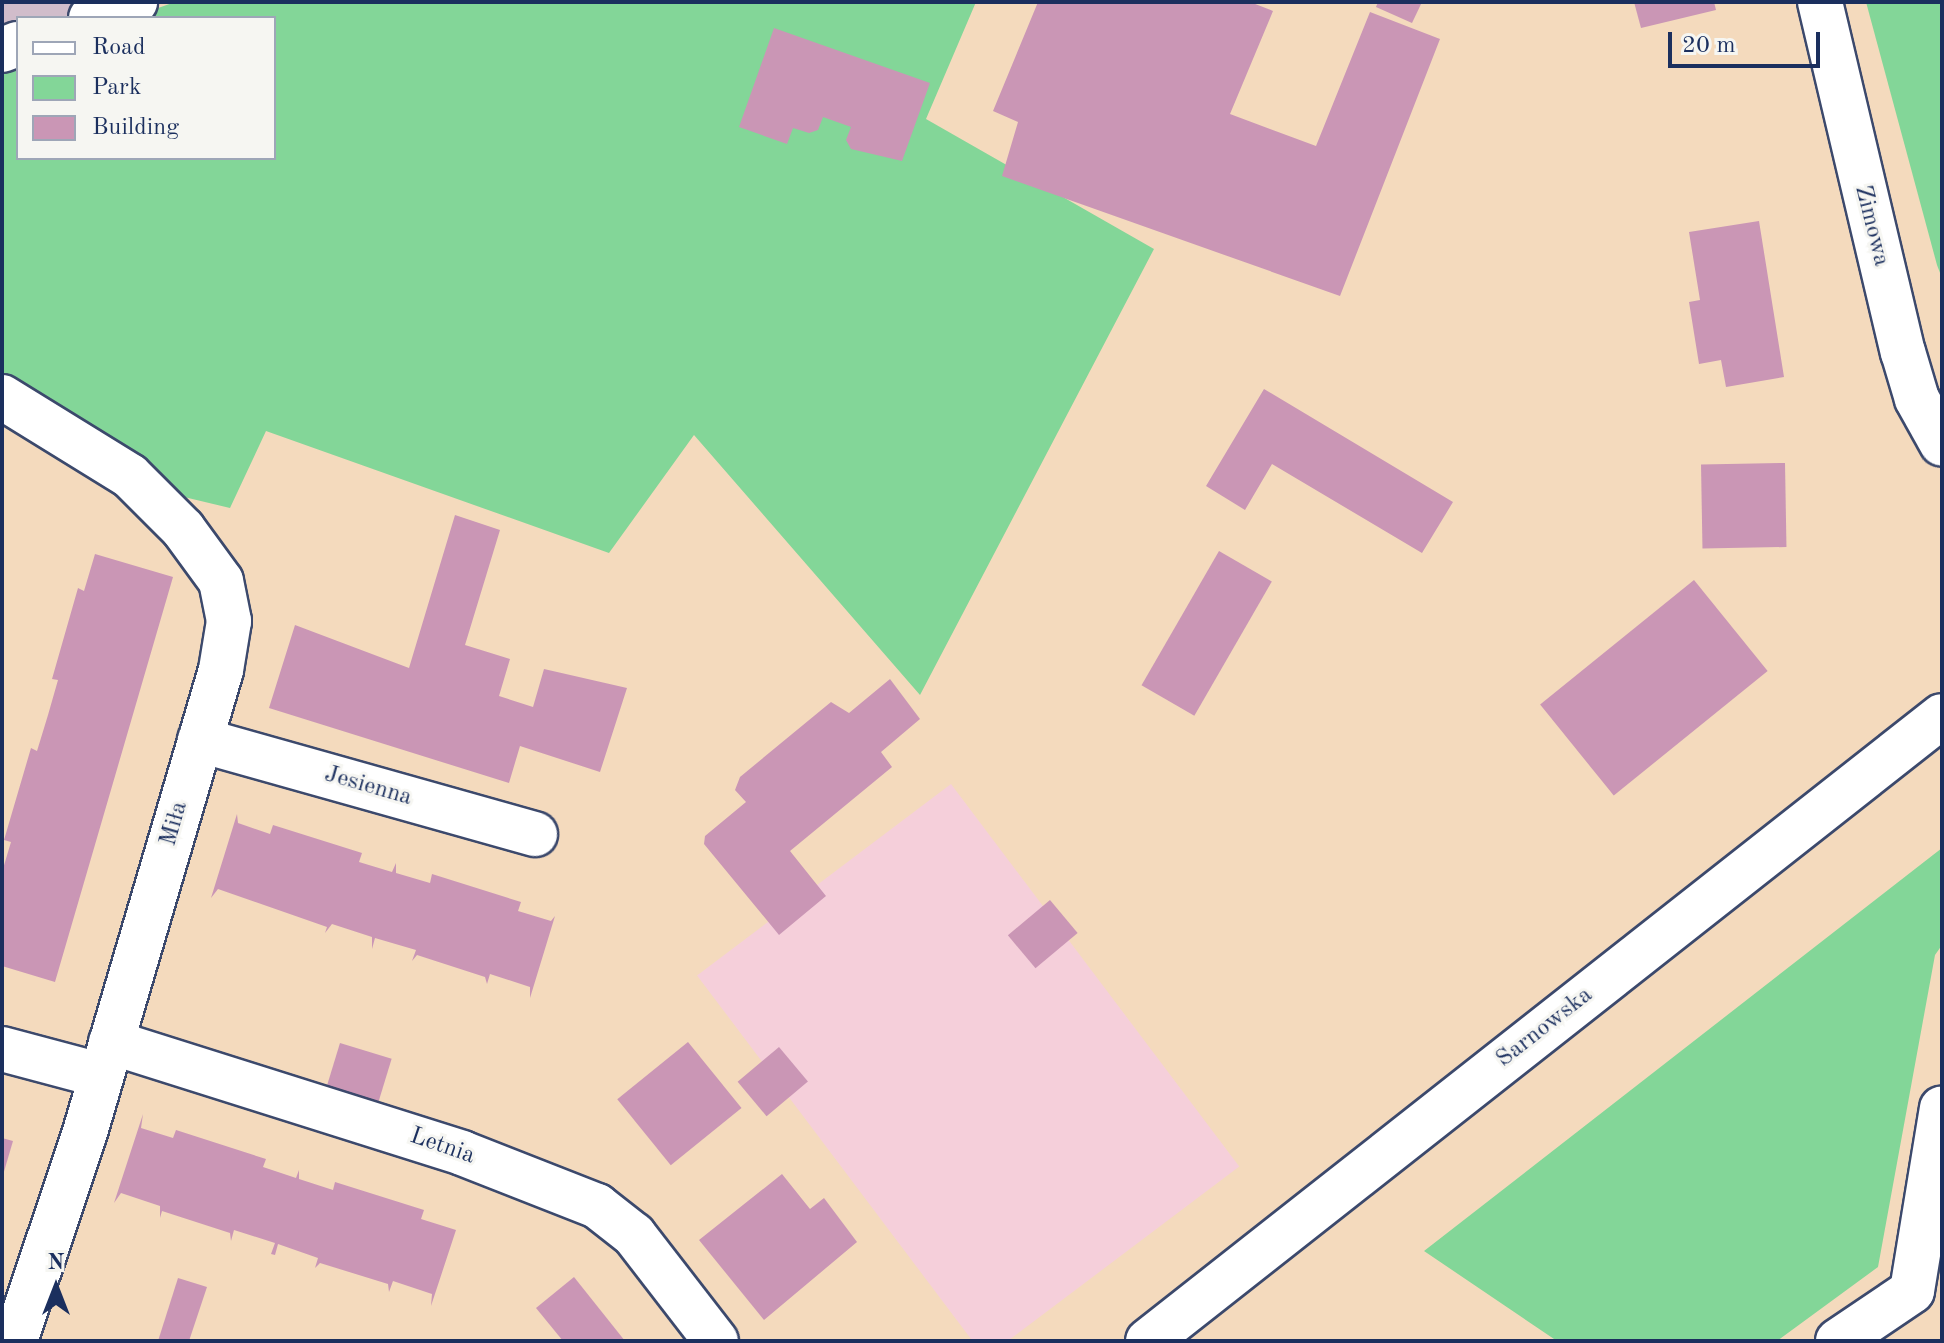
<!DOCTYPE html>
<html>
<head>
<meta charset="utf-8">
<style>
  body { margin:0 }
  #map { position:relative; width:1944px; height:1343px; overflow:hidden; background:#f4dabd; font-family:"Old Standard TT",serif }
  div>[style] { position:absolute }
  .built>* { inset:0; background:#f5cfda; transform-origin:0 0 }
  .industrial>* { inset:0; background:#d1bdcb }
  .green>* { inset:0; background:#83d698 }
  .building>* { inset:0; background:#ca96b5; transform-origin:0 0 }
  .roads { filter:drop-shadow(2px 0 #3c496c) drop-shadow(-2px 0 #3c496c) drop-shadow(0 2px #3c496c) drop-shadow(0 -2px #3c496c) }
  .minor>* { height:44px; margin:-22px; padding:0 22px; transform-origin:22px; border-radius:22px; background:#fff }
  span { translate:-50% -50%; white-space:nowrap; text-align:center; line-height:1.15; -webkit-text-stroke:6px #f6f6f2; paint-order:stroke }
  .street-label { font-size:24px; color:#1b2f5e }
  .frame { position:absolute; inset:0; border:4px solid #1b2f5e; pointer-events:none }
  .legend { position:absolute; left:16px; top:16px; width:260px; height:144px; box-sizing:border-box; background:#f6f6f2; border:2px solid #9ea6b7; margin:0; padding:10px 14px; list-style:none; font-size:24px; color:#1b2f5e }
  .legend li { display:flex; align-items:center; gap:16px; height:40px }
  .legend b { width:40px; border:2px solid #9ea6b7 }
  .north { position:absolute; left:16px; top:1247px; width:80px; height:80px; -webkit-text-stroke:6px #f6f6f2; paint-order:stroke; rotate:0deg; font-size:22px; font-weight:700; line-height:32px; text-align:center; color:#1b2f5e }
  .north::after { content:''; display:block; margin:auto; width:28px; height:36px; background:#1b2f5e; clip-path:polygon(50% 0,100% 100%,50% 72%,0 100%) }
  .scale { position:absolute; left:1668px; top:32px; width:152px; height:36px; box-sizing:border-box; border:4px solid #1b2f5e; border-top:0; padding-left:10px; font-size:24px; line-height:28px; white-space:nowrap; color:#1b2f5e; -webkit-text-stroke:6px #f6f6f2; paint-order:stroke }
</style>
</head>
<body>
<div id="map">
  <div class="built">
    <i style="left:951px;top:784px;width:479px;height:318px;rotate:53deg"></i>
  </div>
  <div class="industrial">
    <i style="clip-path:polygon(2px 2px,133px 2px,88px 18px,18px 18px,18px 43px,2px 49px)"></i>
  </div>
  <div class="green">
    <i style="clip-path:polygon(175px 2px,976px 2px,926px 119px,1154px 249px,920px 695px,694px 435px,609px 553px,266px 431px,230px 508px,138px 486px,2px 402px,2px 64px,18px 59px,18px 158px,274px 158px,274px 18px,130px 18px)"></i>
    <i style="clip-path:polygon(1866px 2px,1942px 2px,1942px 278px,1937px 265px)"></i>
    <i style="clip-path:polygon(1942px 848px,1942px 945px,1935px 955px,1878px 1267px,1777px 1341px,1557px 1341px,1424px 1251px)"></i>
  </div>
  <div class="building">
    <i style="clip-path:polygon(1038px 2px,1250px 2px,1273px 11px,1230px 114px,1316px 146px,1370px 12px,1440px 39px,1340px 296px,1002px 176px,1018px 122px,993px 111px)"></i>
    <i style="clip-path:polygon(1378px 2px,1422px 2px,1412px 23px,1376px 7px)"></i>
    <i style="clip-path:polygon(1634px 2px,1714px 2px,1716px 10px,1641px 28px)"></i>
    <i style="clip-path:polygon(774px 28px,930px 83px,902px 161px,851px 149px,846px 140px,851px 127px,823px 117px,818px 130px,809px 133px,793px 128px,787px 144px,739px 127px)"></i>
    <i style="clip-path:polygon(1759px 221px,1784px 377px,1726px 387px,1721px 360px,1699px 364px,1689px 302px,1700px 300px,1689px 232px)"></i>
    <i style="clip-path:polygon(1264px 389px,1453px 502px,1422px 553px,1272px 464px,1245px 510px,1206px 486px)"></i>
    <i style="left:1785px;top:463px;width:84px;height:84px;rotate:89deg"></i>
    <i style="clip-path:polygon(455px 515px,500px 530px,465px 645px,510px 659px,499px 696px,533px 707px,544px 669px,627px 688px,600px 772px,520px 746px,509px 783px,269px 708px,295px 625px,409px 668px)"></i>
    <i style="left:1219px;top:551px;width:61px;height:155px;rotate:30deg"></i>
    <i style="clip-path:polygon(95px 554px,173px 577px,55px 982px,2px 966px,2px 872px,11px 842px,4px 840px,31px 748px,37px 751px,48px 715px,58px 680px,52px 679px,78px 588px,84px 591px)"></i>
    <i style="left:1694px;top:580px;width:117px;height:198px;rotate:51deg"></i>
    <i style="clip-path:polygon(890px 679px,920px 719px,881px 752px,892px 767px,790px 851px,826px 896px,779px 935px,704px 844px,705px 836px,746px 802px,735px 790px,740px 777px,831px 702px,849px 713px)"></i>
    <i style="clip-path:polygon(237px 814px,238px 823px,270px 834px,273px 825px,362px 853px,359px 862px,392px 872px,396px 863px,396px 873px,430px 883px,432px 874px,521px 902px,518px 911px,551px 921px,555px 916px,530px 998px,530px 987px,490px 974px,487px 984px,485px 977px,417px 955px,412px 961px,416px 950px,375px 938px,372px 949px,372px 937px,332px 924px,325px 933px,327px 927px,218px 889px,211px 898px)"></i>
    <i style="left:1050px;top:900px;width:43px;height:55px;rotate:50deg"></i>
    <i style="left:688px;top:1042px;width:85px;height:91px;rotate:51deg"></i>
    <i style="left:340px;top:1043px;width:54px;height:48px;rotate:17deg"></i>
    <i style="left:779px;top:1047px;width:45px;height:54px;rotate:50deg"></i>
    <i style="clip-path:polygon(143px 1114px,141px 1128px,173px 1138px,176px 1130px,266px 1159px,263px 1167px,296px 1178px,299px 1170px,299px 1179px,333px 1190px,335px 1182px,424px 1210px,421px 1219px,456px 1230px,431px 1306px,432px 1294px,393px 1281px,389px 1292px,388px 1284px,320px 1263px,315px 1268px,318px 1258px,278px 1244px,275px 1255px,271px 1254px,275px 1243px,234px 1230px,231px 1241px,230px 1233px,162px 1211px,160px 1218px,160px 1206px,121px 1193px,114px 1203px)"></i>
    <i style="clip-path:polygon(2px 1138px,13px 1141px,3px 1175px,2px 1174px)"></i>
    <i style="clip-path:polygon(782px 1174px,810px 1209px,824px 1198px,857px 1242px,764px 1320px,699px 1240px)"></i>
    <i style="clip-path:polygon(574px 1277px,625px 1341px,563px 1341px,536px 1308px)"></i>
    <i style="clip-path:polygon(178px 1278px,207px 1287px,189px 1341px,158px 1341px)"></i>
  </div>
  <div class="roads">
    <div class="minor">
      <i style="left:1820px;top:2px;width:360px;rotate:76.7deg"></i>
      <i style="left:1903px;top:352px;width:49px;rotate:73.4deg"></i>
      <i style="left:1917px;top:399px;width:51px;rotate:60.9deg"></i>
      <i style="left:91px;top:18px;width:47px;rotate:-20deg"></i>
      <i style="left:2px;top:50px;width:17px;rotate:-21deg"></i>
      <i style="left:2px;top:397px;width:150px;rotate:31.7deg"></i>
      <i style="left:130px;top:476px;width:75px;rotate:45deg"></i>
      <i style="left:183px;top:529px;width:64px;rotate:53.8deg"></i>
      <i style="left:221px;top:581px;width:41px;rotate:78.7deg"></i>
      <i style="left:229px;top:621px;width:50px;rotate:99.3deg"></i>
      <i style="left:221px;top:670px;width:482px;rotate:106.4deg"></i>
      <i style="left:85px;top:1132px;width:220px;rotate:108.5deg"></i>
      <i style="left:200px;top:740px;width:348px;rotate:15.7deg"></i>
      <i style="left:111px;top:1042px;width:368px;rotate:17.5deg"></i>
      <i style="left:462px;top:1153px;width:145px;rotate:21.4deg"></i>
      <i style="left:597px;top:1206px;width:47px;rotate:38.1deg"></i>
      <i style="left:634px;top:1235px;width:134px;rotate:52.3deg"></i>
      <i style="left:2px;top:1049px;width:101px;rotate:14.9deg"></i>
      <i style="left:1148px;top:1341px;width:1010px;rotate:-38.21deg"></i>
      <i style="left:1838px;top:1341px;width:89px;rotate:-34deg"></i>
      <i style="left:1912px;top:1291px;width:185px;rotate:-80.7deg"></i>
    </div>
  </div>
  <div class="street-label">
    <span style="left:1871px;top:226px;rotate:76deg">Zimowa</span>
    <span style="left:368px;top:787px;rotate:16deg">Jesienna</span>
    <span style="left:175px;top:824px;rotate:-74deg">Miła</span>
    <span style="left:1545px;top:1028px;rotate:-38deg">Sarnowska</span>
    <span style="left:442px;top:1147px;rotate:19deg">Letnia</span>
  </div>
  <div class="frame"></div>
  <ul class="legend">
  <li><b style="height:10px;background:#fff"></b>Road</li>
  <li><b style="height:22px;background:#83d698"></b>Park</li>
  <li><b style="height:22px;background:#ca96b5"></b>Building</li>
  </ul>
  <div class="north">N</div>
  <div class="scale">20 m</div>
</div>
</body>
</html>
